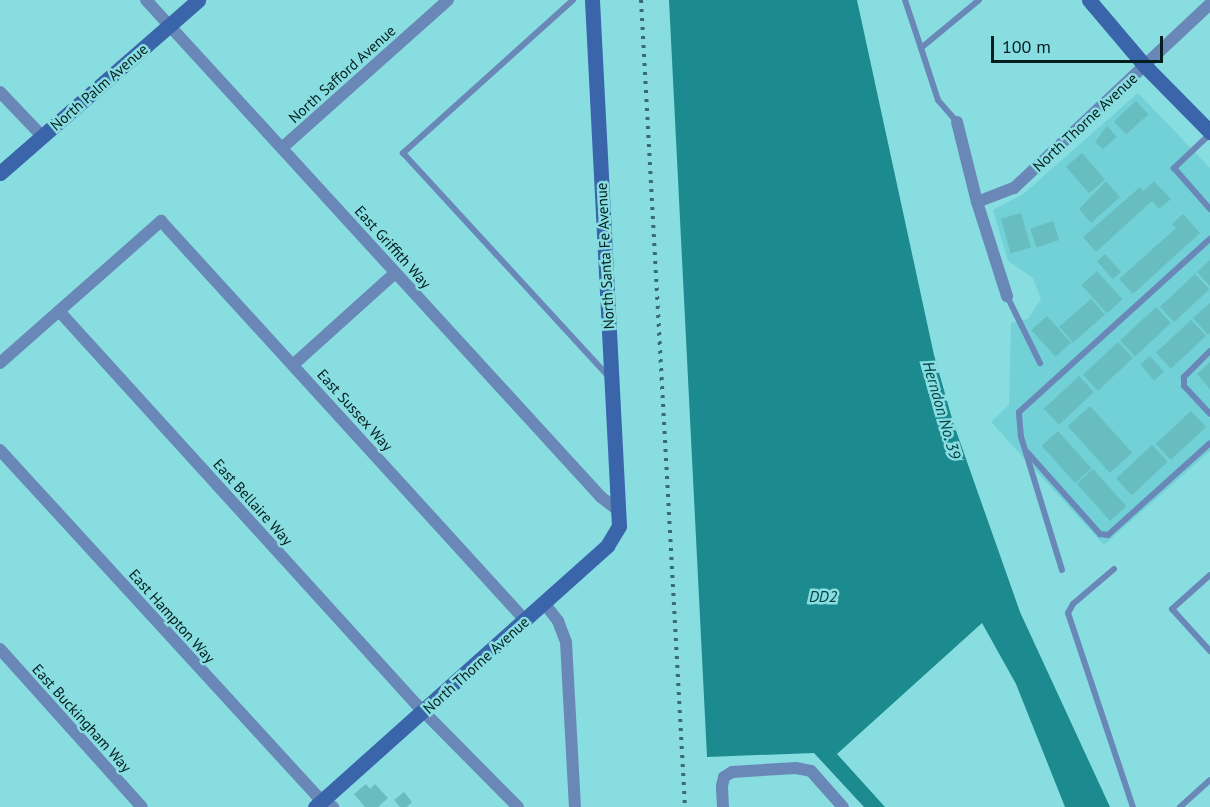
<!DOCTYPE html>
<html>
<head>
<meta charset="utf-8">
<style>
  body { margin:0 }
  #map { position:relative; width:1210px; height:807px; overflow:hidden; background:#88dde0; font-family:"PT Sans",sans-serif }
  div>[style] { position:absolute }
  .built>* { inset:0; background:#72d1d6 }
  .water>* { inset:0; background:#1c8b90 }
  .building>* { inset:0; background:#68bdc0; transform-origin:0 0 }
  .lane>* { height:6px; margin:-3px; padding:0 3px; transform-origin:3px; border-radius:3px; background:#6a88b7 }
  .street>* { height:12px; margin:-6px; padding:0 6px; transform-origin:6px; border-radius:6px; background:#6a88b7 }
  .secondary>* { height:15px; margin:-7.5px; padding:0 7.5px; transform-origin:7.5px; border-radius:7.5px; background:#3a65aa }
  .rail>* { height:4px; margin-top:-2px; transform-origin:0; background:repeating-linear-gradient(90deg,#396c6e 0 3px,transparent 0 9px) }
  span { translate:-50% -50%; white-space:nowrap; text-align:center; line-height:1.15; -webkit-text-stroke:5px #88dde0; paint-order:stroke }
  .street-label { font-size:15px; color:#031e1f }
  .water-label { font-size:16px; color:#004245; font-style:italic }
  .scale { position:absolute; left:991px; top:36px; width:172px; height:27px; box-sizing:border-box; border:3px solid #031e1f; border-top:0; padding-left:8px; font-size:18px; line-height:21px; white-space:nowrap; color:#031e1f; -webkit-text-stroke:4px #88dde0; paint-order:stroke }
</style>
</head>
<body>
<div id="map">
  <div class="built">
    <i style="clip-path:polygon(1138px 93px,1210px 168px,1210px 451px,1104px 545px,991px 422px,1009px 405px,1011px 323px,1028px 319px,1041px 299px,1033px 278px,1008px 261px,993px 210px,1022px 195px)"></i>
  </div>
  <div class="water">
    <i style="clip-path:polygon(669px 0,857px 0,934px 355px,953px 422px,1020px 612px,1110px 807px,1065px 807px,1016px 684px,982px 623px,837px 754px,885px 807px,864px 807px,814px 753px,707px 757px)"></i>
  </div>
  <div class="building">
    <i style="left:1136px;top:101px;width:18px;height:30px;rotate:47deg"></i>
    <i style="clip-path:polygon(1107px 126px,1117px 137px,1103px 149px,1095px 142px)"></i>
    <i style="left:1082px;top:153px;width:35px;height:21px;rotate:49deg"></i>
    <i style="clip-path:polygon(1106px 181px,1120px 197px,1091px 223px,1079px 209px)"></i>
    <i style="clip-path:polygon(1154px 181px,1171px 199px,1159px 209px,1152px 201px,1096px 252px,1083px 237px,1140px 187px,1143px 191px)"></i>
    <i style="left:1021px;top:213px;width:36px;height:21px;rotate:74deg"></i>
    <i style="clip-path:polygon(1183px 214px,1200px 233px,1133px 294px,1119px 279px,1176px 228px,1172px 224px)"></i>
    <i style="left:1053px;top:221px;width:20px;height:24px;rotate:72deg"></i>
    <i style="left:1105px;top:254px;width:24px;height:11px;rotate:48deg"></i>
    <i style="clip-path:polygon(1210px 260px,1210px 286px,1197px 272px)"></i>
    <i style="left:1097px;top:271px;width:38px;height:21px;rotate:48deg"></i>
    <i style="left:1195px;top:274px;width:21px;height:48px;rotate:47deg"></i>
    <i style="left:1091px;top:299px;width:21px;height:42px;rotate:49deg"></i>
    <i style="clip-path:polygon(1210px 303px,1210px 333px,1208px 335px,1193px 318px)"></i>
    <i style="left:1156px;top:307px;width:22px;height:49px;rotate:47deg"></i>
    <i style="left:1047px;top:316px;width:36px;height:21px;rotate:48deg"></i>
    <i style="left:1191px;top:320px;width:22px;height:48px;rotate:47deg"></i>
    <i style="left:1118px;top:342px;width:22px;height:48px;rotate:47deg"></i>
    <i style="left:1150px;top:356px;width:21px;height:13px;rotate:49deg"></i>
    <i style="clip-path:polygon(1210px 362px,1210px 389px,1197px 374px)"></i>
    <i style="left:1079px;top:376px;width:22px;height:48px;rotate:47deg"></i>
    <i style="left:1090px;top:406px;width:63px;height:30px;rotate:48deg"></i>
    <i style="left:1191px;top:411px;width:22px;height:48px;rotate:47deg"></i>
    <i style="left:1058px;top:431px;width:50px;height:22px;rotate:48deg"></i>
    <i style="left:1152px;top:445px;width:23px;height:49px;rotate:47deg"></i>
    <i style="left:1093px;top:469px;width:50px;height:22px;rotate:48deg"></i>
    <i style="clip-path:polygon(366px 784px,370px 789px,375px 784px,388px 798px,378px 807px,365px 807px,354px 794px)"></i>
    <i style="clip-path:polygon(404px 792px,412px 802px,407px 807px,400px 807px,394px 800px)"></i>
  </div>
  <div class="lane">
    <i style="left:573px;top:0;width:229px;rotate:138deg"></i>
    <i style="left:403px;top:153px;width:304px;rotate:47.4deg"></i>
    <i style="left:905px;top:0;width:51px;rotate:71.6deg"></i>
    <i style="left:957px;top:122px;width:29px;rotate:-131deg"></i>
    <i style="left:938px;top:100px;width:55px;rotate:-108.1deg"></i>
    <i style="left:921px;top:48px;width:75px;rotate:-39.6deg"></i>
    <i style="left:1210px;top:134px;width:50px;rotate:136.6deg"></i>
    <i style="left:1174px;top:168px;width:55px;rotate:48.7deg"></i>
    <i style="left:1007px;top:296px;width:75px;rotate:63.8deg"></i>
    <i style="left:1210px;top:351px;width:37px;rotate:135deg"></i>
    <i style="left:1184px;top:377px;width:9px;rotate:90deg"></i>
    <i style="left:1184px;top:386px;width:38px;rotate:47deg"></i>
    <i style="left:1027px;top:452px;width:110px;rotate:48.3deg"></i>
    <i style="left:1100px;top:534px;width:8px;rotate:7deg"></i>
    <i style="left:1108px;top:535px;width:137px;rotate:-42deg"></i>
    <i style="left:1114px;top:569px;width:54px;rotate:139.5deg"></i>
    <i style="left:1073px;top:604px;width:10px;rotate:119deg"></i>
    <i style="left:1068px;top:613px;width:205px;rotate:71.5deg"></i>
    <i style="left:1062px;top:570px;width:139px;rotate:-107.1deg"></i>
    <i style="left:1021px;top:437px;width:25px;rotate:-95deg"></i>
    <i style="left:1019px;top:412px;width:258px;rotate:-42.2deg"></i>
    <i style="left:1210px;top:575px;width:51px;rotate:138.2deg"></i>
    <i style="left:1172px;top:609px;width:57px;rotate:47.9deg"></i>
    <i style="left:1180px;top:807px;width:40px;rotate:-42deg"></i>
  </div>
  <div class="street">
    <i style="left:146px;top:0;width:674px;rotate:47.53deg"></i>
    <i style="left:601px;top:497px;width:24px;rotate:38deg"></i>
    <i style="left:0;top:92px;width:61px;rotate:46.3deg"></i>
    <i style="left:957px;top:122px;width:82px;rotate:76deg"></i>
    <i style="left:977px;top:202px;width:99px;rotate:72.3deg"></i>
    <i style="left:283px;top:147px;width:221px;rotate:-41.7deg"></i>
    <i style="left:977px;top:202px;width:40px;rotate:-21deg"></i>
    <i style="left:1014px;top:188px;width:269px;rotate:-43.2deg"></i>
    <i style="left:59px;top:311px;width:531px;rotate:47.75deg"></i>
    <i style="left:416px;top:704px;width:145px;rotate:45.3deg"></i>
    <i style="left:0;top:363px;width:215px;rotate:-41.4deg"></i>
    <i style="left:161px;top:221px;width:540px;rotate:47.63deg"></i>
    <i style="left:294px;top:364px;width:136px;rotate:-42deg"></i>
    <i style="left:0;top:450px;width:468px;rotate:47.5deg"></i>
    <i style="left:316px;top:795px;width:21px;rotate:35deg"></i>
    <i style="left:544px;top:603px;width:23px;rotate:52deg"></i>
    <i style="left:558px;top:621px;width:22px;rotate:69deg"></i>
    <i style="left:566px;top:642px;width:165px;rotate:86.9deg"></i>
    <i style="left:0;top:649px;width:212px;rotate:48.1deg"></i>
    <i style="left:723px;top:807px;width:21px;rotate:-93deg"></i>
    <i style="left:722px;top:786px;width:9px;rotate:-77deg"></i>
    <i style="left:724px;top:777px;width:9px;rotate:-32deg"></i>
    <i style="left:732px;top:772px;width:64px;rotate:-3.6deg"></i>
    <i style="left:796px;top:768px;width:15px;rotate:11deg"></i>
    <i style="left:811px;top:771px;width:48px;rotate:48.4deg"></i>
  </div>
  <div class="secondary">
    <i style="left:1089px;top:0;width:87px;rotate:49.7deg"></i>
    <i style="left:1145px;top:66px;width:93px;rotate:45.4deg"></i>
    <i style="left:0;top:173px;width:263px;rotate:-41.1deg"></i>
    <i style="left:315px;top:807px;width:392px;rotate:-41.8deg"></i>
    <i style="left:607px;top:546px;width:23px;rotate:-59deg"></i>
    <i style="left:619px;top:526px;width:527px;rotate:-92.94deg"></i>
  </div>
  <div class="rail">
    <i style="left:641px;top:0;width:808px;rotate:86.88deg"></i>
  </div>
  <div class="street-label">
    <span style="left:342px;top:74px;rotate:-42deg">North Safford Avenue</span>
    <span style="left:99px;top:87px;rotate:-41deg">North Palm Avenue</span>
    <span style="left:1085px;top:122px;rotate:-43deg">North Thorne Avenue</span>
    <span style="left:393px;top:247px;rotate:48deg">East Griffith Way</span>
    <span style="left:605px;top:256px;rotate:-93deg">North Santa Fe Avenue</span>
    <span style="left:355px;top:410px;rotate:48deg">East Sussex Way</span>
    <span style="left:253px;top:502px;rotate:48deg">East Bellaire Way</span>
    <span style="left:172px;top:616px;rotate:48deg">East Hampton Way</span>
    <span style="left:476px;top:665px;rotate:-42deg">North Thorne Avenue</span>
    <span style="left:82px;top:718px;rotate:48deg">East Buckingham Way</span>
  </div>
  <div class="water-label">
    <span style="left:942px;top:410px;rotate:74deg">Herndon No. 39</span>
    <span style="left:823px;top:596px">DD2</span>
  </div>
  <div class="scale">100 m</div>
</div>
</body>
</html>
